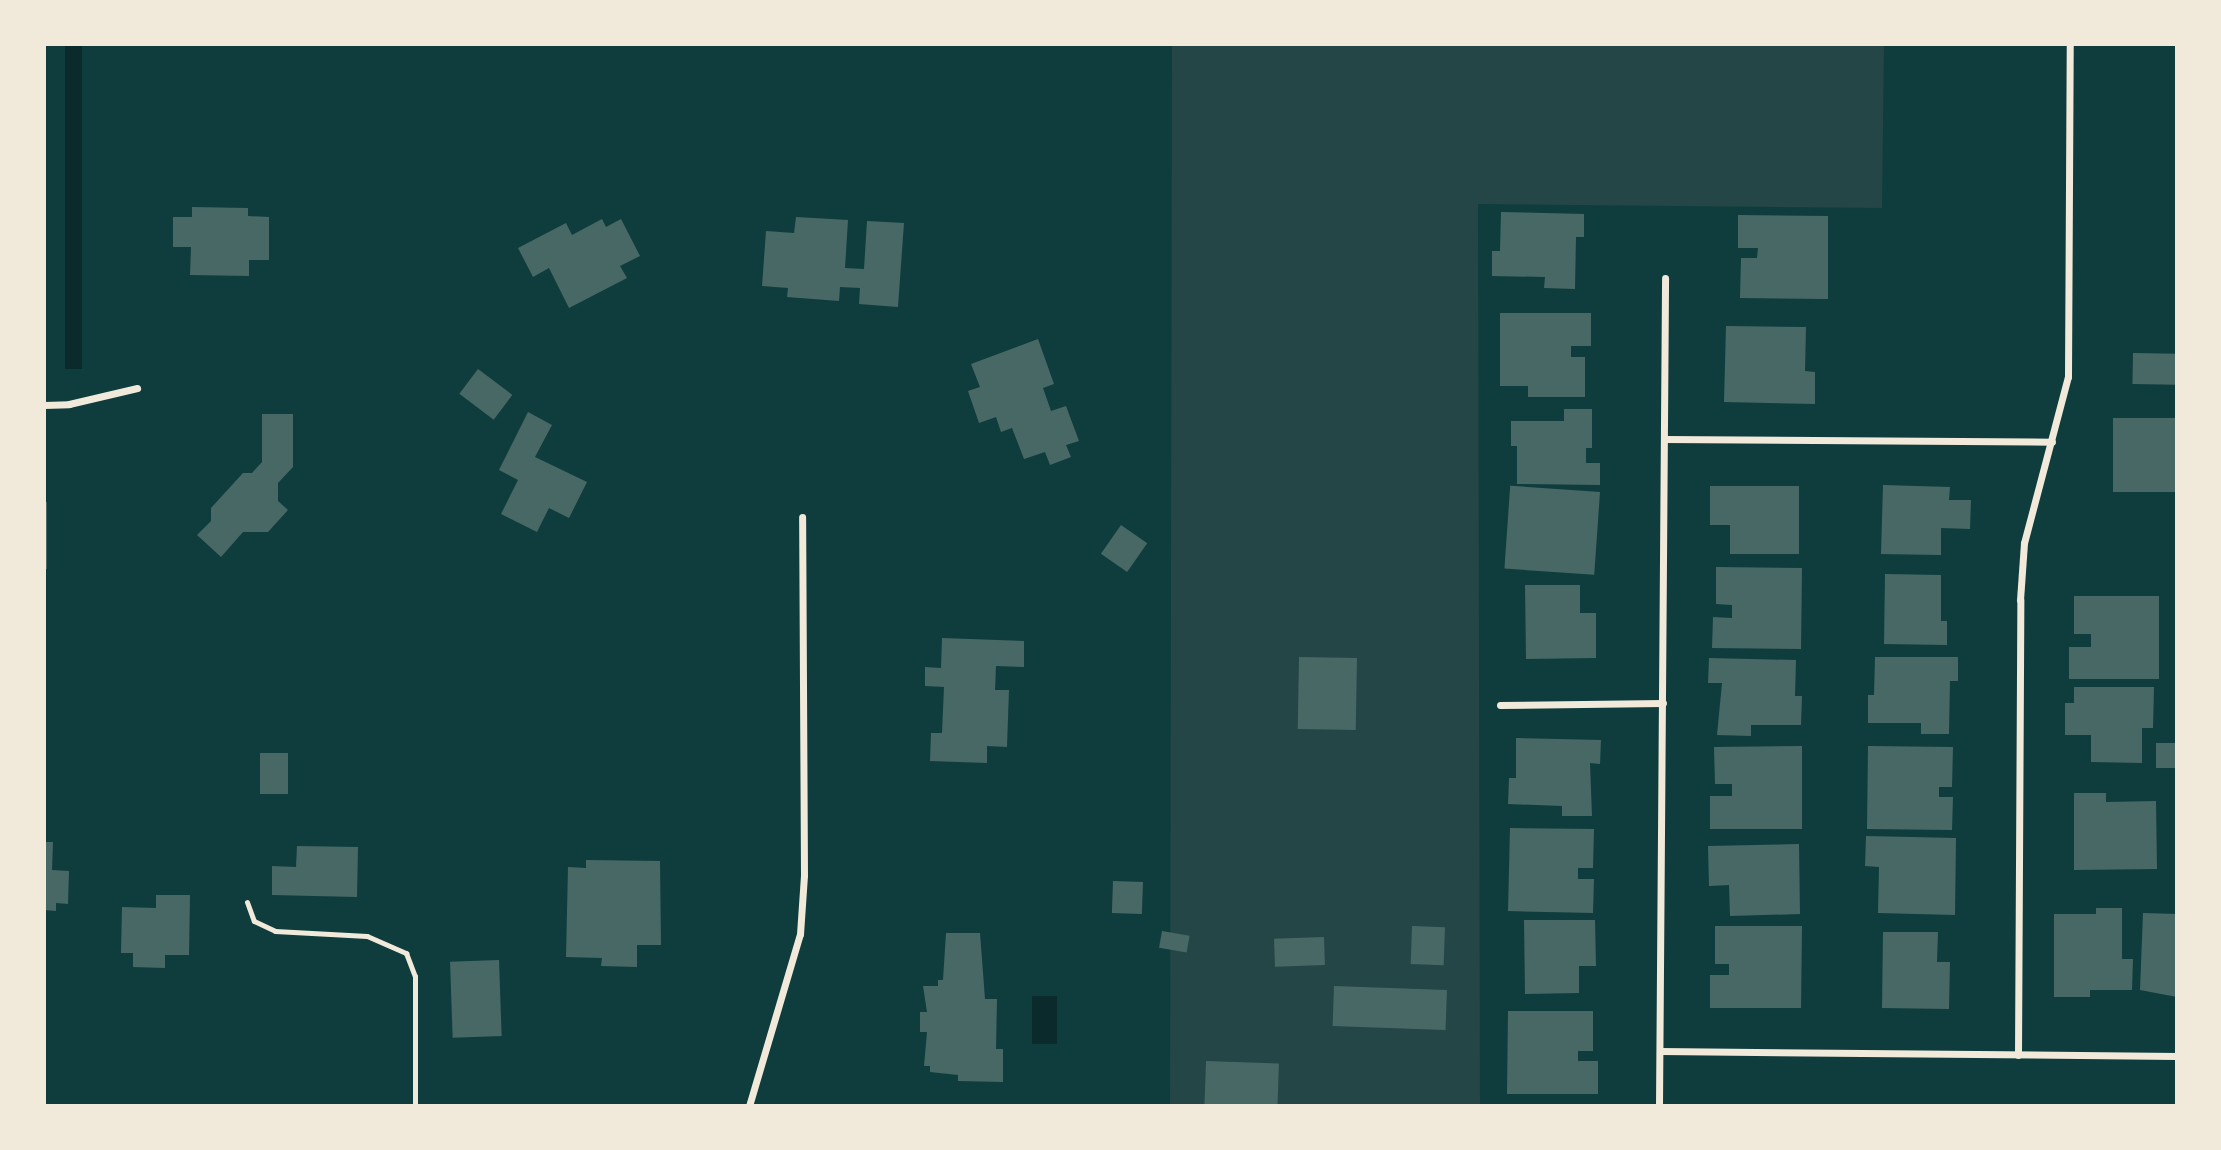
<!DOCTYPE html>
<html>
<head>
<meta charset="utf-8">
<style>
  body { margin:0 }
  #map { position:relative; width:2221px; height:1150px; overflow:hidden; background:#0f3d3e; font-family:"Archivo Narrow",sans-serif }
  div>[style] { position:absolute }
  .green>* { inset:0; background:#244646 }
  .water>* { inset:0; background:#0a2a2b; transform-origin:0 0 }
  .building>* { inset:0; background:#486865; transform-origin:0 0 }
  .service>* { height:5px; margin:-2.5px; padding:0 2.5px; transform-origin:2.5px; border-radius:2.5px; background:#f1e9da }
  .minor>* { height:7px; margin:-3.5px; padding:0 3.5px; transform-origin:3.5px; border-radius:3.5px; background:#f1e9da }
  span { translate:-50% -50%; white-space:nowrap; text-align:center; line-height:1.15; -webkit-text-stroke:6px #f1e9da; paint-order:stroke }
  .frame { position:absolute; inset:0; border:46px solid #f1e9da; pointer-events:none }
</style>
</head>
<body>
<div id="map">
  <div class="green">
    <i style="clip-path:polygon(1172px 44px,1884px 44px,1882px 208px,1478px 204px,1480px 1106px,1170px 1106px)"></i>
  </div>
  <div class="water">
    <i style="left:65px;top:44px;width:17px;height:325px"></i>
    <i style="left:1032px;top:996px;width:25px;height:48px"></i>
  </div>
  <div class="building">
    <i style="clip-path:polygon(192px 207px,248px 208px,248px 216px,269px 217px,269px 260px,249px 260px,249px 276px,190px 275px,191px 247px,173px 247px,173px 217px,192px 217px)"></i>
    <i style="clip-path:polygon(1501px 212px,1584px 214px,1584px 237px,1576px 237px,1575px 289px,1544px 288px,1545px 277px,1492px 276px,1492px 251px,1500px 251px)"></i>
    <i style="clip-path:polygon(1738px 215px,1828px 216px,1828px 299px,1740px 298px,1741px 258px,1757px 258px,1758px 248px,1738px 248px)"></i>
    <i style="clip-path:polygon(796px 217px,848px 220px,845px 268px,864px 269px,867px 221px,904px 223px,898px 307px,859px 304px,860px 288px,840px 287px,839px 301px,787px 297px,788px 288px,762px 286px,766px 231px,794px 233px)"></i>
    <i style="clip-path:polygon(602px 219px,606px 227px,621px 219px,640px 256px,620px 266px,627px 278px,569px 308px,549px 268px,533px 277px,518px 248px,566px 223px,572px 235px)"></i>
    <i style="clip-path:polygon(1500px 313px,1591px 313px,1591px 346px,1571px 346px,1571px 357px,1585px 357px,1585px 397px,1528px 397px,1528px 386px,1500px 386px)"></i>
    <i style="clip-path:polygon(1726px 326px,1806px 327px,1805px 371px,1815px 372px,1815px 404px,1724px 402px)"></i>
    <i style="clip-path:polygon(1038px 339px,1054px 384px,1043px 388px,1051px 411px,1066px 406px,1079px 441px,1066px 445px,1071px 457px,1050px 465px,1045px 452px,1024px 459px,1012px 428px,1001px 432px,996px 417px,979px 423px,968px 391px,980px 387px,971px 364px)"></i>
    <i style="left:2133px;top:353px;width:44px;height:31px;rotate:1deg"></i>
    <i style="left:478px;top:369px;width:43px;height:31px;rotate:37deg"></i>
    <i style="clip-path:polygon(1564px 409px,1592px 409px,1592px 448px,1586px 448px,1586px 463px,1600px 463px,1600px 485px,1517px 484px,1517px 446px,1511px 446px,1511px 421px,1564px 421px)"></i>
    <i style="clip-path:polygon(528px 412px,552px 425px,535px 457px,587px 482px,569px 518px,549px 508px,537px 532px,501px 514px,518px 480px,499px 470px)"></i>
    <i style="clip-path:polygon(262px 414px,293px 414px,293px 467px,278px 483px,278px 501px,288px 510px,268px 532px,243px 532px,221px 557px,197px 535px,211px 521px,211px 508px,243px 473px,252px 473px,262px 462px)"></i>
    <i style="left:2113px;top:418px;width:64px;height:74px"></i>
    <i style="clip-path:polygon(1883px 485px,1950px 487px,1949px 500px,1971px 500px,1970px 529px,1941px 528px,1941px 555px,1881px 554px)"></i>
    <i style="clip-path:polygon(1710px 486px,1799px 486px,1799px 554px,1730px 554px,1730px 525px,1710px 525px)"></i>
    <i style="left:1600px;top:492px;width:83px;height:90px;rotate:94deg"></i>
    <i style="left:44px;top:502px;width:3px;height:67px"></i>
    <i style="left:1121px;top:525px;width:32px;height:35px;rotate:35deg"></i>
    <i style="clip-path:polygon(1716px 567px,1802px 568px,1801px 649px,1712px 648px,1713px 617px,1732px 618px,1732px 605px,1716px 604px)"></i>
    <i style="clip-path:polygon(1885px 574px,1941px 575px,1941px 621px,1947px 621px,1947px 645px,1884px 644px)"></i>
    <i style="clip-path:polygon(1525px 585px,1580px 585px,1580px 613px,1596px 613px,1596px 658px,1526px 659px)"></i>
    <i style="clip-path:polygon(2074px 596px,2159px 596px,2159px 679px,2069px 679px,2069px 647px,2091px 647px,2091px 634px,2074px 634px)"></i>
    <i style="clip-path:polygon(942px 638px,1024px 641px,1024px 667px,996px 666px,995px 690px,1009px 690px,1007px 747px,987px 746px,987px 763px,930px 761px,931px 733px,942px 733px,944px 687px,925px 686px,925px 667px,941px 668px)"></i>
    <i style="left:1299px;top:657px;width:58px;height:72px;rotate:1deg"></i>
    <i style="clip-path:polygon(1875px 657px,1958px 657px,1958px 681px,1950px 681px,1949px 734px,1921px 734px,1921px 723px,1868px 723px,1868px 695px,1874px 695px)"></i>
    <i style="clip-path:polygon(1709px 658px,1796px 660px,1795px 696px,1802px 696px,1801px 725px,1751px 725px,1751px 736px,1717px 735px,1722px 683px,1708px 683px)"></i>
    <i style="clip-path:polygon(2074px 687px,2154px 687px,2153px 728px,2142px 728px,2142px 763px,2091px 762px,2091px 735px,2065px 735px,2065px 703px,2074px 703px)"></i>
    <i style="clip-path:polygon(1516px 738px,1601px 740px,1600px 764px,1590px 763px,1592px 816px,1562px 816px,1562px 806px,1508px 804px,1509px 778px,1516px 778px)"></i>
    <i style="left:2156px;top:743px;width:21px;height:25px"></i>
    <i style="clip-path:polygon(1802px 746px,1802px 829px,1710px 829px,1710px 796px,1732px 796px,1732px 784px,1715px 784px,1714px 747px)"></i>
    <i style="clip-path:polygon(1868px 746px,1953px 747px,1952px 787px,1939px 787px,1939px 797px,1953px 797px,1952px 830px,1867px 829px)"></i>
    <i style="left:260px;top:753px;width:28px;height:41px"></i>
    <i style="clip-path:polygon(2074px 793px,2106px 793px,2106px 802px,2156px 801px,2157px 869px,2074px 870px)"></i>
    <i style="clip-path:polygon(1510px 828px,1594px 829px,1593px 868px,1578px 868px,1578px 879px,1594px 879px,1593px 913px,1508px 911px)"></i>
    <i style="clip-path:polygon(1866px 836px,1956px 838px,1955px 915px,1878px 913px,1879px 867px,1865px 866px)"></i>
    <i style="clip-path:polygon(44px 842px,53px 842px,52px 870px,69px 871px,68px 904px,56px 903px,56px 911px,44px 910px)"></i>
    <i style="clip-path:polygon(1799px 844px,1800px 914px,1730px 916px,1729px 885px,1709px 886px,1708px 846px)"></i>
    <i style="clip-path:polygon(297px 846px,358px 847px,357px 897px,272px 895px,272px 866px,296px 867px)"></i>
    <i style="clip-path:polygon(586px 860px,660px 861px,661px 945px,637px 945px,637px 967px,601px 966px,602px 958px,566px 957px,568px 867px,586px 868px)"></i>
    <i style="left:1113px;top:881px;width:30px;height:32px;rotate:2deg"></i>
    <i style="clip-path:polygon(156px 895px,190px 895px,189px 955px,165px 955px,165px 968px,133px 967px,133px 953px,121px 953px,122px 907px,156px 908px)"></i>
    <i style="clip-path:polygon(2096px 908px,2122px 908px,2122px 959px,2133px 959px,2132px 990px,2090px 990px,2090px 997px,2054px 997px,2054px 914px,2096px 914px)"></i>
    <i style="clip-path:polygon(2143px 913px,2177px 914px,2177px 997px,2140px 990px)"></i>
    <i style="clip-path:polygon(1524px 920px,1595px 920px,1596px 966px,1579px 966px,1579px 993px,1525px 994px)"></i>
    <i style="left:1412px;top:926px;width:33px;height:38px;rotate:2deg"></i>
    <i style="clip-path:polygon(1715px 926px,1802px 926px,1801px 1008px,1710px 1008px,1710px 975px,1729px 975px,1729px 964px,1715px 964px)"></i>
    <i style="left:1162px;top:931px;width:28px;height:17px;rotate:10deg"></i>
    <i style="clip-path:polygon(1883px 932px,1938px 932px,1937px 962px,1950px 962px,1949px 1009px,1882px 1008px)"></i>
    <i style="clip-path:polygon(946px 933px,980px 933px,985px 999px,997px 999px,996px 1049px,1003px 1049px,1003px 1082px,958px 1081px,958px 1075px,930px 1072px,930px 1066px,924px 1066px,927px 1032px,920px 1032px,920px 1012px,927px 1012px,923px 986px,938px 986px,938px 980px,943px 980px)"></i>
    <i style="left:1324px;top:937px;width:28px;height:50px;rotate:88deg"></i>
    <i style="left:499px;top:960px;width:76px;height:49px;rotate:88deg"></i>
    <i style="left:1334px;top:986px;width:113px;height:40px;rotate:2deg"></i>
    <i style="clip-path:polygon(1508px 1011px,1593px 1011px,1593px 1051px,1578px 1051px,1578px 1061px,1598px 1061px,1598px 1094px,1507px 1094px)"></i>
    <i style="left:1206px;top:1061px;width:73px;height:45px;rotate:2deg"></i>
  </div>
  <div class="service">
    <i style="left:247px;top:902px;width:20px;rotate:70deg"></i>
    <i style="left:254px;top:921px;width:23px;rotate:25deg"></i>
    <i style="left:275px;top:931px;width:92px;rotate:3.1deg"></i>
    <i style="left:367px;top:936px;width:43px;rotate:23.6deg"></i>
    <i style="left:406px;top:953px;width:25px;rotate:69deg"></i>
    <i style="left:415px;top:976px;width:130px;rotate:90deg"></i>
  </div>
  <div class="minor">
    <i style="left:44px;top:405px;width:25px;rotate:-2deg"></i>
    <i style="left:69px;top:404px;width:70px;rotate:-13.2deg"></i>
    <i style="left:1664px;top:439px;width:388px;rotate:0.4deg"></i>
    <i style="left:1500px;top:705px;width:163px;rotate:-0.7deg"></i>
    <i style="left:1660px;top:1051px;width:517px;rotate:0.55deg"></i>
    <i style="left:2018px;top:1055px;width:455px;rotate:-89.7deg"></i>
    <i style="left:2020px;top:600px;width:57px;rotate:-86deg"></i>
    <i style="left:2024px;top:543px;width:172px;rotate:-75.2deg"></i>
    <i style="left:2068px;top:377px;width:333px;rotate:-89.7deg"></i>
    <i style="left:749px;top:1106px;width:179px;rotate:-73.5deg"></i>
    <i style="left:800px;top:934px;width:59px;rotate:-86.1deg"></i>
    <i style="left:804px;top:875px;width:358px;rotate:-90.3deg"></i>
    <i style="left:1659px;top:1106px;width:828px;rotate:-89.58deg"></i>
  </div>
  <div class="frame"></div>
</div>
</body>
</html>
